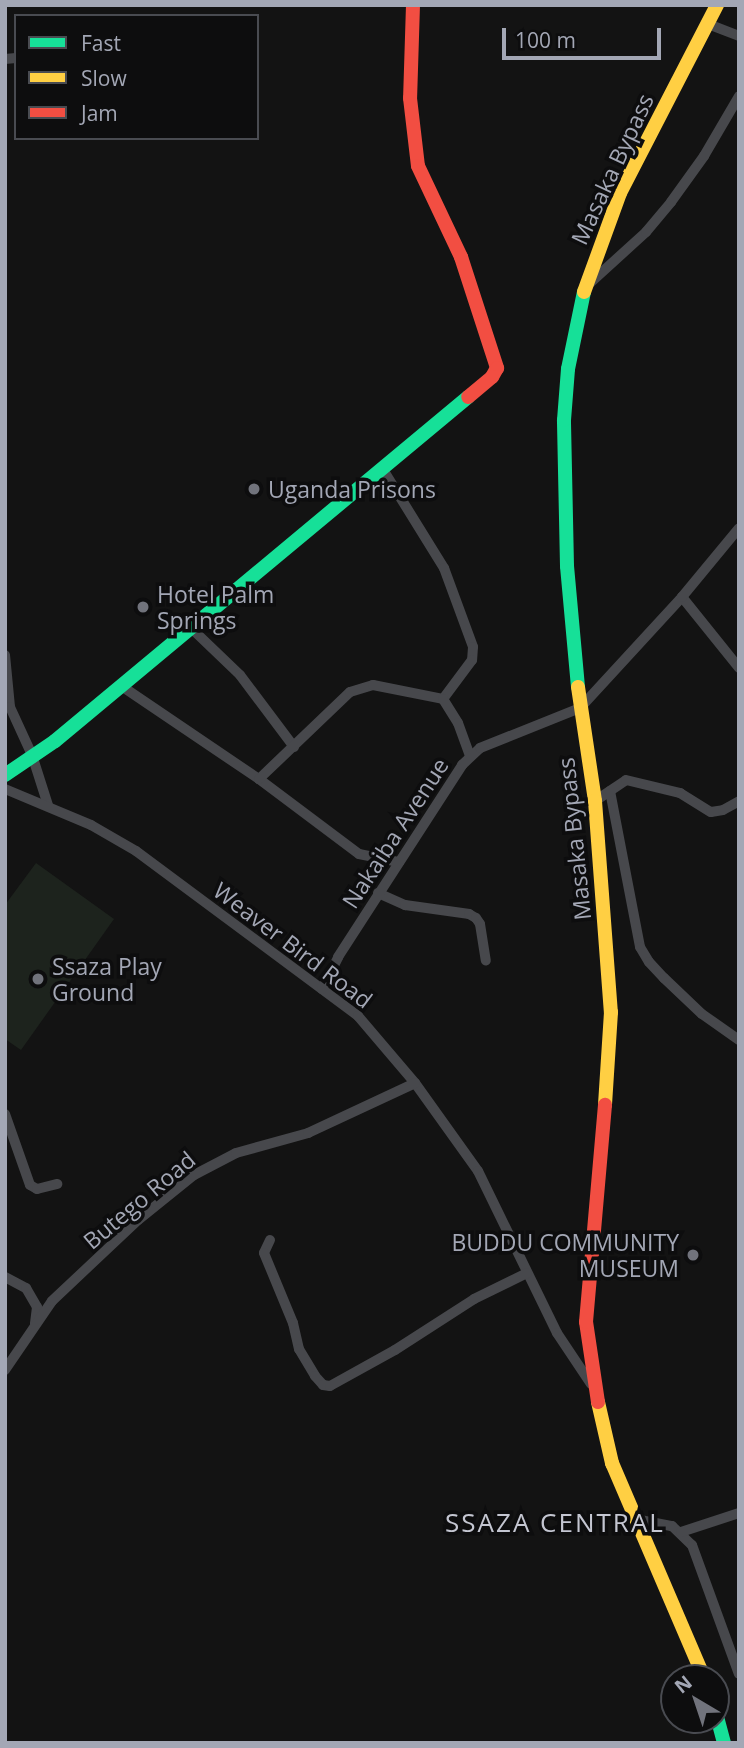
<!DOCTYPE html>
<html>
<head>
<meta charset="utf-8">
<style>
  body { margin:0 }
  #map { position:relative; width:744px; height:1748px; overflow:hidden; background:#131313; font-family:"Open Sans",sans-serif }
  div>[style] { position:absolute }
  .green>* { inset:0; background:#1d231d }
  .street>* { height:10px; margin:-5px; padding:0 5px; transform-origin:5px; border-radius:5px; background:#47484c }
  .fast>* { height:14px; margin:-7px; padding:0 7px; transform-origin:7px; border-radius:7px; background:#16e098 }
  .slow>* { height:14px; margin:-7px; padding:0 7px; transform-origin:7px; border-radius:7px; background:#ffcf43 }
  .jam>* { height:14px; margin:-7px; padding:0 7px; transform-origin:7px; border-radius:7px; background:#f24e42 }
  .dots>* { width:19px; height:19px; translate:-50% -50%; box-sizing:border-box; border:4px solid #0d0d0e; border-radius:50% }
  span { translate:-50% -50%; white-space:nowrap; text-align:center; line-height:1.15; -webkit-text-stroke:7px #0d0d0e; paint-order:stroke }
  .street-label { font-size:23px; color:#a3a7b5 }
  .poi-label { font-size:23px; color:#a3a7b5 }
  .left { translate:0 -50%; text-align:left }
  .right { translate:-100% -50%; text-align:right }
  .quarter-label { font-size:26px; color:#c4c6d1; letter-spacing:2px }
  .frame { position:absolute; inset:0; border:7px solid #a3a7b5; pointer-events:none }
  .legend { position:absolute; left:14px; top:14px; width:245px; height:126px; box-sizing:border-box; background:#0d0d0e; border:2px solid #494b51; margin:0; padding:9px 12px; list-style:none; font-size:21px; color:#a3a7b5 }
  .legend li { display:flex; align-items:center; gap:14px; height:35px }
  .legend b { width:35px; border:2px solid #494b51 }
  .north { position:absolute; left:660px; top:1664px; width:70px; height:70px; box-sizing:border-box; background:#0d0d0e; border:2px solid #494b51; border-radius:50%; rotate:321deg; font-size:19px; font-weight:700; line-height:28px; text-align:center; color:#a3a7b5 }
  .north::after { content:''; display:block; margin:auto; width:24px; height:32px; background:#71737c; clip-path:polygon(50% 0,100% 100%,50% 72%,0 100%) }
  .scale { position:absolute; left:502px; top:28px; width:159px; height:32px; box-sizing:border-box; border:4px solid #a3a7b5; border-top:0; padding-left:9px; font-size:21px; line-height:24px; white-space:nowrap; color:#a3a7b5; -webkit-text-stroke:5px #0d0d0e; paint-order:stroke }
</style>
</head>
<body>
<div id="map">
  <div class="green">
    <i style="clip-path:polygon(36px 863px,114px 919px,21px 1050px,5px 1039px,5px 905px)"></i>
  </div>
  <div class="street">
    <i style="left:708px;top:24px;width:33px;rotate:21deg"></i>
    <i style="left:5px;top:59px;width:11px;rotate:-5deg"></i>
    <i style="left:590px;top:283px;width:76px;rotate:-42.3deg"></i>
    <i style="left:646px;top:232px;width:39px;rotate:-50deg"></i>
    <i style="left:671px;top:202px;width:57px;rotate:-54.3deg"></i>
    <i style="left:704px;top:156px;width:69px;rotate:-59.7deg"></i>
    <i style="left:382px;top:468px;width:118px;rotate:58.2deg"></i>
    <i style="left:444px;top:568px;width:84px;rotate:69.8deg"></i>
    <i style="left:473px;top:647px;width:13px;rotate:94deg"></i>
    <i style="left:472px;top:660px;width:49px;rotate:126.6deg"></i>
    <i style="left:682px;top:597px;width:91px;rotate:51.2deg"></i>
    <i style="left:190px;top:627px;width:69px;rotate:43.8deg"></i>
    <i style="left:240px;top:675px;width:90px;rotate:53.1deg"></i>
    <i style="left:5px;top:655px;width:52px;rotate:84.5deg"></i>
    <i style="left:10px;top:707px;width:53px;rotate:65.4deg"></i>
    <i style="left:32px;top:755px;width:52px;rotate:72.3deg"></i>
    <i style="left:120px;top:685px;width:168px;rotate:34.1deg"></i>
    <i style="left:259px;top:779px;width:125px;rotate:36.9deg"></i>
    <i style="left:359px;top:854px;width:41px;rotate:11.3deg"></i>
    <i style="left:259px;top:779px;width:126px;rotate:-43.7deg"></i>
    <i style="left:350px;top:692px;width:24px;rotate:-17deg"></i>
    <i style="left:373px;top:685px;width:71px;rotate:11.3deg"></i>
    <i style="left:443px;top:699px;width:28px;rotate:58deg"></i>
    <i style="left:458px;top:723px;width:35px;rotate:70deg"></i>
    <i style="left:5px;top:789px;width:93px;rotate:22.7deg"></i>
    <i style="left:91px;top:825px;width:52px;rotate:30deg"></i>
    <i style="left:136px;top:851px;width:277px;rotate:36.6deg"></i>
    <i style="left:358px;top:1016px;width:88px;rotate:49.6deg"></i>
    <i style="left:415px;top:1083px;width:108px;rotate:54.4deg"></i>
    <i style="left:478px;top:1171px;width:180px;rotate:64deg"></i>
    <i style="left:557px;top:1333px;width:61px;rotate:56.3deg"></i>
    <i style="left:610px;top:791px;width:159px;rotate:79.1deg"></i>
    <i style="left:640px;top:947px;width:17px;rotate:59deg"></i>
    <i style="left:649px;top:962px;width:22px;rotate:47deg"></i>
    <i style="left:664px;top:978px;width:52px;rotate:43.5deg"></i>
    <i style="left:702px;top:1014px;width:45px;rotate:35.1deg"></i>
    <i style="left:595px;top:801px;width:37px;rotate:-34deg"></i>
    <i style="left:626px;top:780px;width:56px;rotate:13.5deg"></i>
    <i style="left:680px;top:793px;width:36px;rotate:32deg"></i>
    <i style="left:711px;top:812px;width:12px;rotate:-9deg"></i>
    <i style="left:723px;top:810px;width:18px;rotate:-29deg"></i>
    <i style="left:378px;top:893px;width:30px;rotate:24deg"></i>
    <i style="left:405px;top:905px;width:65px;rotate:8deg"></i>
    <i style="left:469px;top:914px;width:8px;rotate:30deg"></i>
    <i style="left:476px;top:918px;width:7px;rotate:56deg"></i>
    <i style="left:480px;top:924px;width:37px;rotate:81deg"></i>
    <i style="left:322px;top:989px;width:36px;rotate:-63deg"></i>
    <i style="left:338px;top:957px;width:229px;rotate:-57.1deg"></i>
    <i style="left:462px;top:765px;width:25px;rotate:-43deg"></i>
    <i style="left:480px;top:748px;width:108px;rotate:-21.8deg"></i>
    <i style="left:580px;top:708px;width:151px;rotate:-47.4deg"></i>
    <i style="left:682px;top:597px;width:89px;rotate:-50.4deg"></i>
    <i style="left:5px;top:1114px;width:75px;rotate:70.6deg"></i>
    <i style="left:30px;top:1185px;width:8px;rotate:30deg"></i>
    <i style="left:37px;top:1189px;width:21px;rotate:-14deg"></i>
    <i style="left:270px;top:1240px;width:14px;rotate:115deg"></i>
    <i style="left:264px;top:1253px;width:76px;rotate:67.5deg"></i>
    <i style="left:293px;top:1323px;width:27px;rotate:77deg"></i>
    <i style="left:299px;top:1349px;width:31px;rotate:59deg"></i>
    <i style="left:315px;top:1376px;width:12px;rotate:48deg"></i>
    <i style="left:323px;top:1385px;width:7px;rotate:8deg"></i>
    <i style="left:330px;top:1386px;width:74px;rotate:-29deg"></i>
    <i style="left:395px;top:1350px;width:94px;rotate:-32.8deg"></i>
    <i style="left:474px;top:1299px;width:59px;rotate:-26.1deg"></i>
    <i style="left:5px;top:1277px;width:24px;rotate:28deg"></i>
    <i style="left:26px;top:1288px;width:22px;rotate:60deg"></i>
    <i style="left:37px;top:1307px;width:17px;rotate:97deg"></i>
    <i style="left:5px;top:1370px;width:83px;rotate:-55.7deg"></i>
    <i style="left:52px;top:1301px;width:118px;rotate:-43.3deg"></i>
    <i style="left:138px;top:1220px;width:72px;rotate:-38.8deg"></i>
    <i style="left:194px;top:1175px;width:47px;rotate:-27.6deg"></i>
    <i style="left:236px;top:1153px;width:75px;rotate:-15.5deg"></i>
    <i style="left:308px;top:1133px;width:118px;rotate:-25deg"></i>
    <i style="left:635px;top:1519px;width:38px;rotate:11deg"></i>
    <i style="left:672px;top:1526px;width:28px;rotate:44deg"></i>
    <i style="left:692px;top:1545px;width:137px;rotate:70deg"></i>
    <i style="left:681px;top:1532px;width:61px;rotate:-18.1deg"></i>
  </div>
  <div class="fast">
    <i style="left:578px;top:687px;width:121px;rotate:-95.2deg"></i>
    <i style="left:567px;top:566px;width:146px;rotate:-91.2deg"></i>
    <i style="left:564px;top:420px;width:51px;rotate:-85.5deg"></i>
    <i style="left:568px;top:369px;width:79px;rotate:-78.3deg"></i>
    <i style="left:5px;top:775px;width:60px;rotate:-34.2deg"></i>
    <i style="left:55px;top:741px;width:537px;rotate:-39.79deg"></i>
    <i style="left:716px;top:1713px;width:31px;rotate:75deg"></i>
  </div>
  <div class="slow">
    <i style="left:584px;top:292px;width:105px;rotate:-70deg"></i>
    <i style="left:620px;top:193px;width:212px;rotate:-62.7deg"></i>
    <i style="left:578px;top:687px;width:115px;rotate:81.5deg"></i>
    <i style="left:595px;top:801px;width:212px;rotate:85.7deg"></i>
    <i style="left:611px;top:1012px;width:93px;rotate:93.7deg"></i>
    <i style="left:598px;top:1402px;width:63px;rotate:77.1deg"></i>
    <i style="left:612px;top:1463px;width:234px;rotate:66.8deg"></i>
  </div>
  <div class="jam">
    <i style="left:413px;top:5px;width:93px;rotate:91.8deg"></i>
    <i style="left:410px;top:98px;width:68px;rotate:83.3deg"></i>
    <i style="left:418px;top:166px;width:101px;rotate:64.7deg"></i>
    <i style="left:461px;top:257px;width:117px;rotate:72deg"></i>
    <i style="left:497px;top:368px;width:10px;rotate:119deg"></i>
    <i style="left:492px;top:377px;width:31px;rotate:140deg"></i>
    <i style="left:598px;top:1402px;width:81px;rotate:-98.5deg"></i>
    <i style="left:586px;top:1322px;width:218px;rotate:-85deg"></i>
  </div>
  <div class="dots">
    <i style="left:254px;top:489px;background:#71737c"></i>
    <i style="left:143px;top:607px;background:#71737c"></i>
    <i style="left:38px;top:979px;background:#71737c"></i>
    <i style="left:693px;top:1255px;background:#71737c"></i>
  </div>
  <div class="street-label">
    <span style="left:612px;top:169px;rotate:-65deg">Masaka Bypass</span>
    <span style="left:395px;top:833px;rotate:-57deg">Nakaiba Avenue</span>
    <span style="left:574px;top:839px;rotate:-96deg">Masaka Bypass</span>
    <span style="left:293px;top:945px;rotate:37deg">Weaver Bird Road</span>
    <span style="left:139px;top:1200px;rotate:-40deg">Butego Road</span>
  </div>
  <div class="poi-label">
    <span class="left" style="left:268px;top:489px">Uganda Prisons</span>
    <span class="left" style="left:157px;top:607px">Hotel Palm<br>Springs</span>
    <span class="left" style="left:52px;top:979px">Ssaza Play<br>Ground</span>
    <span class="right" style="left:679px;top:1255px">BUDDU COMMUNITY<br>MUSEUM</span>
  </div>
  <div class="quarter-label">
    <span style="left:555px;top:1523px">SSAZA CENTRAL</span>
  </div>
  <div class="frame"></div>
  <ul class="legend">
  <li><b style="height:9px;background:#16e098"></b>Fast</li>
  <li><b style="height:9px;background:#ffcf43"></b>Slow</li>
  <li><b style="height:9px;background:#f24e42"></b>Jam</li>
  </ul>
  <div class="north">N</div>
  <div class="scale">100 m</div>
</div>
</body>
</html>
